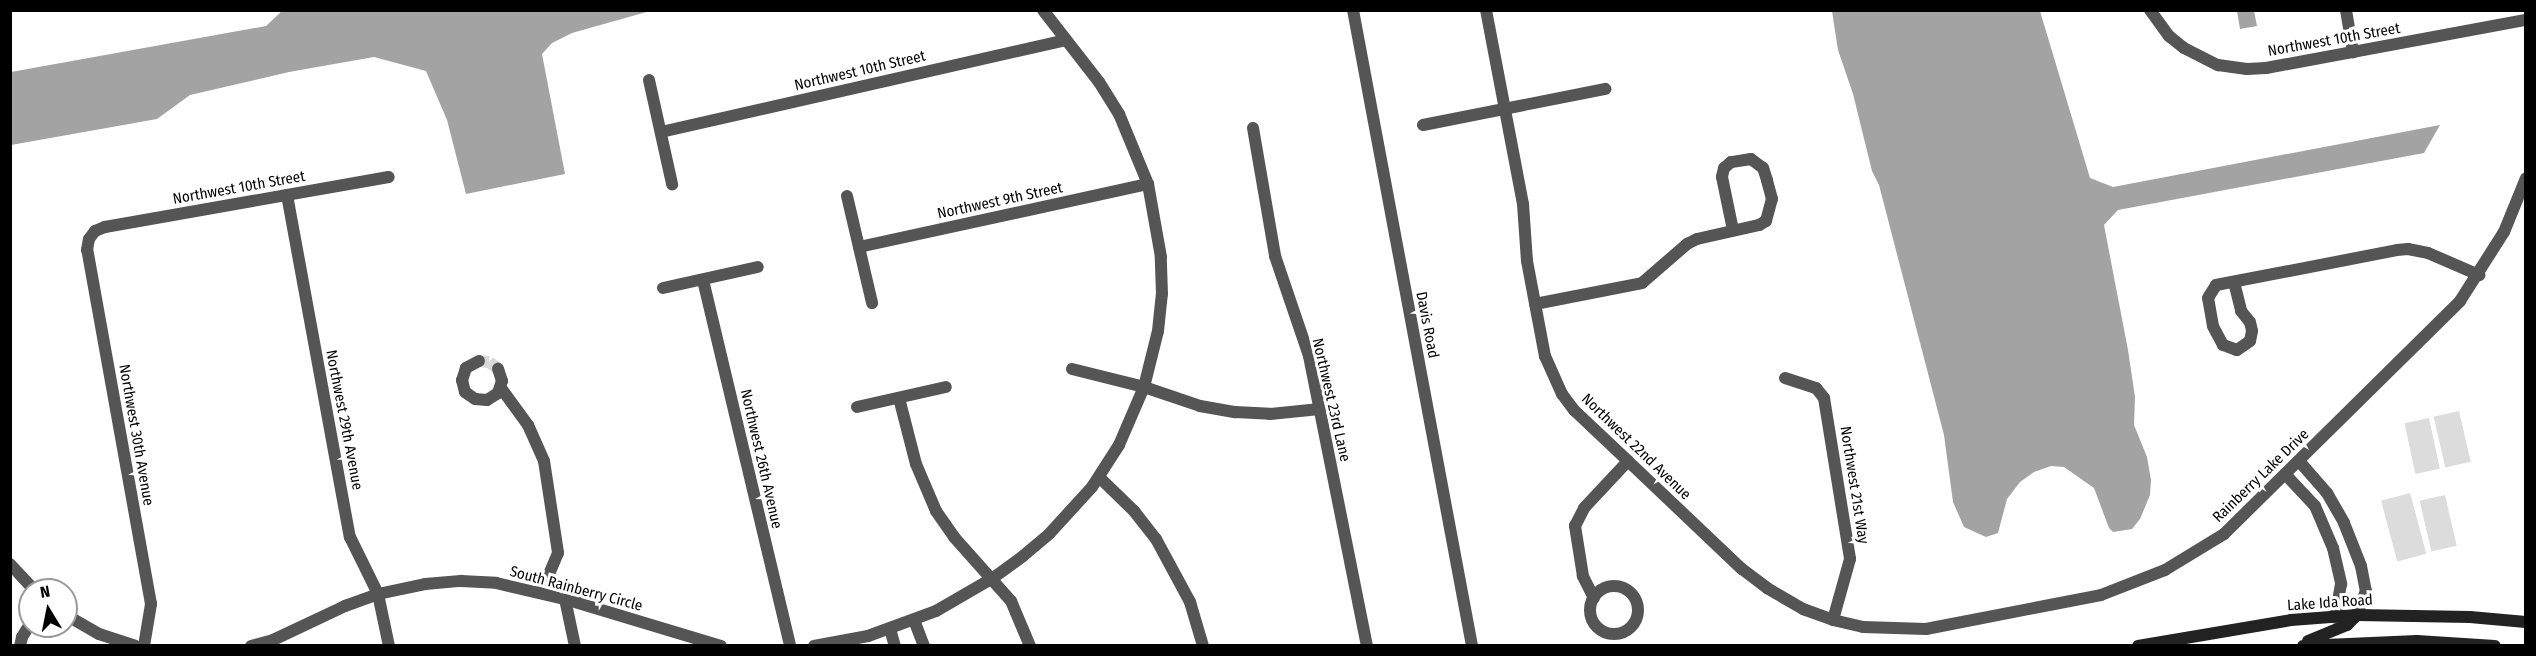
<!DOCTYPE html>
<html>
<head>
<meta charset="utf-8">
<style>
  body { margin:0 }
  #map { position:relative; width:2536px; height:656px; overflow:hidden; background:#fff; font-family:"Fira Sans Condensed",sans-serif }
  div>[style] { position:absolute }
  .green>* { inset:0; background:#dcdcdc; transform-origin:0 0 }
  .water>* { inset:0; background:#a3a3a3 }
  .street-tunnel>* { height:12px; margin-top:-6px; transform-origin:0; background:repeating-linear-gradient(90deg,#d9d9d9 0 12px,transparent 0 18px) }
  .street>* { height:12px; margin:-6px; padding:0 6px; transform-origin:6px; border-radius:6px; background:#555 }
  .street>.ring { margin:-6px; padding:0; box-sizing:content-box; background:none; border:12px solid #555; border-radius:50% }
  .secondary>* { height:12px; margin:-6px; padding:0 6px; transform-origin:6px; border-radius:6px; background:#222 }
  span { translate:-50% -50%; white-space:nowrap; text-align:center; line-height:1.15; -webkit-text-stroke:6px #fff; paint-order:stroke }
  .street-label { font-size:15px; color:#000 }
  .frame { position:absolute; inset:0; border:12px solid #000; pointer-events:none }
  .north { position:absolute; left:18px; top:578px; width:60px; height:60px; box-sizing:border-box; background:#fff; border:2px solid #999; border-radius:50%; rotate:350deg; font-size:16px; font-weight:700; line-height:24px; text-align:center; color:#000 }
  .north::after { content:''; display:block; margin:auto; width:21px; height:27px; background:#000; clip-path:polygon(50% 0,100% 100%,50% 72%,0 100%) }
</style>
</head>
<body>
<div id="map">
  <div class="green">
    <i style="left:2459px;top:411px;width:52px;height:26px;rotate:77deg"></i>
    <i style="left:2429px;top:418px;width:52px;height:25px;rotate:78deg"></i>
    <i style="left:2410px;top:493px;width:63px;height:30px;rotate:75deg"></i>
    <i style="left:2445px;top:495px;width:52px;height:26px;rotate:77deg"></i>
  </div>
  <div class="water">
    <i style="clip-path:polygon(282px 11px,282px 10px,650px 11px,572px 33px,552px 43px,542px 54px,565px 174px,466px 194px,447px 120px,426px 71px,374px 57px,289px 72px,190px 95px,157px 119px,11px 145px,11px 72px,266px 26px)"></i>
    <i style="clip-path:polygon(1832px 11px,2040px 11px,2090px 178px,2113px 187px,2440px 125px,2424px 153px,2118px 210px,2104px 225px,2128px 350px,2135px 397px,2134px 425px,2147px 457px,2151px 480px,2150px 495px,2140px 519px,2132px 529px,2113px 532px,2109px 528px,2094px 488px,2064px 467px,2051px 466px,2034px 472px,2020px 482px,2007px 499px,1998px 533px,1986px 537px,1964px 527px,1953px 502px,1944px 435px,1879px 185px,1872px 171px,1853px 94px,1838px 50px)"></i>
    <i style="clip-path:polygon(2237px 11px,2254px 11px,2257px 26px,2240px 29px)"></i>
  </div>
  <div class="street-tunnel">
    <i style="left:479px;top:361px;width:10px;rotate:6deg"></i>
    <i style="left:489px;top:362px;width:11px;rotate:38deg"></i>
  </div>
  <div class="street">
    <i style="left:1353px;top:10px;width:647px;rotate:79.4deg"></i>
    <i style="left:1486px;top:10px;width:197px;rotate:79.2deg"></i>
    <i style="left:1523px;top:204px;width:57px;rotate:86deg"></i>
    <i style="left:1527px;top:261px;width:97px;rotate:79.3deg"></i>
    <i style="left:1545px;top:356px;width:42px;rotate:65.9deg"></i>
    <i style="left:1562px;top:394px;width:21px;rotate:53deg"></i>
    <i style="left:1575px;top:411px;width:73px;rotate:43.3deg"></i>
    <i style="left:1628px;top:461px;width:157px;rotate:43.5deg"></i>
    <i style="left:1742px;top:569px;width:31px;rotate:37deg"></i>
    <i style="left:1767px;top:588px;width:42px;rotate:30.3deg"></i>
    <i style="left:1803px;top:609px;width:32px;rotate:20deg"></i>
    <i style="left:1833px;top:620px;width:31px;rotate:13deg"></i>
    <i style="left:1863px;top:627px;width:63px;rotate:1.8deg"></i>
    <i style="left:1926px;top:629px;width:178px;rotate:-11deg"></i>
    <i style="left:2101px;top:595px;width:69px;rotate:-21.3deg"></i>
    <i style="left:2165px;top:570px;width:69px;rotate:-31.4deg"></i>
    <i style="left:2224px;top:534px;width:332px;rotate:-44.6deg"></i>
    <i style="left:2460px;top:301px;width:82px;rotate:-57.5deg"></i>
    <i style="left:2504px;top:232px;width:58px;rotate:-67.8deg"></i>
    <i style="left:2150px;top:10px;width:32px;rotate:54deg"></i>
    <i style="left:2169px;top:36px;width:19px;rotate:39deg"></i>
    <i style="left:2184px;top:48px;width:38px;rotate:27deg"></i>
    <i style="left:2218px;top:65px;width:29px;rotate:8deg"></i>
    <i style="left:2247px;top:69px;width:19px;rotate:-3deg"></i>
    <i style="left:2266px;top:68px;width:264px;rotate:-10.5deg"></i>
    <i style="left:2346px;top:10px;width:43px;rotate:80.5deg"></i>
    <i style="left:649px;top:80px;width:107px;rotate:77.5deg"></i>
    <i style="left:1423px;top:125px;width:186px;rotate:-11.2deg"></i>
    <i style="left:1253px;top:128px;width:130px;rotate:80.2deg"></i>
    <i style="left:1275px;top:256px;width:106px;rotate:71.2deg"></i>
    <i style="left:1309px;top:356px;width:296px;rotate:78.7deg"></i>
    <i style="left:661px;top:132px;width:415px;rotate:-12.8deg"></i>
    <i style="left:287px;top:195px;width:348px;rotate:79.6deg"></i>
    <i style="left:350px;top:537px;width:64px;rotate:63.8deg"></i>
    <i style="left:378px;top:594px;width:53px;rotate:78.1deg"></i>
    <i style="left:847px;top:196px;width:110px;rotate:76.8deg"></i>
    <i style="left:859px;top:247px;width:296px;rotate:-12.3deg"></i>
    <i style="left:703px;top:280px;width:376px;rotate:76.6deg"></i>
    <i style="left:2234px;top:282px;width:30px;rotate:76deg"></i>
    <i style="left:2241px;top:311px;width:14px;rotate:51deg"></i>
    <i style="left:2250px;top:322px;width:9px;rotate:77deg"></i>
    <i style="left:2252px;top:331px;width:10px;rotate:101deg"></i>
    <i style="left:2250px;top:341px;width:16px;rotate:145deg"></i>
    <i style="left:2237px;top:350px;width:15px;rotate:-160deg"></i>
    <i style="left:2223px;top:345px;width:21px;rotate:-118deg"></i>
    <i style="left:2213px;top:326px;width:28px;rotate:-100deg"></i>
    <i style="left:2208px;top:298px;width:15px;rotate:-58deg"></i>
    <i style="left:2216px;top:285px;width:184px;rotate:-10.9deg"></i>
    <i style="left:2397px;top:250px;width:11px;rotate:-5deg"></i>
    <i style="left:2408px;top:249px;width:20px;rotate:11deg"></i>
    <i style="left:2428px;top:253px;width:56px;rotate:23.3deg"></i>
    <i style="left:663px;top:288px;width:97px;rotate:-12.5deg"></i>
    <i style="left:1535px;top:304px;width:109px;rotate:-11.1deg"></i>
    <i style="left:1642px;top:283px;width:60px;rotate:-40.9deg"></i>
    <i style="left:1687px;top:244px;width:11px;rotate:-27deg"></i>
    <i style="left:1697px;top:239px;width:64px;rotate:-12.7deg"></i>
    <i style="left:1759px;top:225px;width:8px;rotate:-30deg"></i>
    <i style="left:1766px;top:221px;width:23px;rotate:-75deg"></i>
    <i style="left:1772px;top:199px;width:20px;rotate:-105deg"></i>
    <i style="left:1767px;top:180px;width:13px;rotate:-108deg"></i>
    <i style="left:1763px;top:168px;width:15px;rotate:-143deg"></i>
    <i style="left:1751px;top:159px;width:20px;rotate:171deg"></i>
    <i style="left:1731px;top:162px;width:9px;rotate:139deg"></i>
    <i style="left:1724px;top:168px;width:9px;rotate:103deg"></i>
    <i style="left:1722px;top:177px;width:54px;rotate:78.3deg"></i>
    <i style="left:479px;top:361px;width:15px;rotate:152deg"></i>
    <i style="left:466px;top:368px;width:13px;rotate:108deg"></i>
    <i style="left:462px;top:380px;width:12px;rotate:76deg"></i>
    <i style="left:465px;top:392px;width:12px;rotate:35deg"></i>
    <i style="left:475px;top:399px;width:12px;rotate:5deg"></i>
    <i style="left:487px;top:400px;width:13px;rotate:-32deg"></i>
    <i style="left:498px;top:393px;width:13px;rotate:-72deg"></i>
    <i style="left:502px;top:381px;width:13px;rotate:-108deg"></i>
    <i style="left:1072px;top:369px;width:74px;rotate:14deg"></i>
    <i style="left:1144px;top:387px;width:59px;rotate:18.7deg"></i>
    <i style="left:1200px;top:406px;width:36px;rotate:10deg"></i>
    <i style="left:1235px;top:412px;width:35px;rotate:3deg"></i>
    <i style="left:1270px;top:414px;width:50px;rotate:-5.7deg"></i>
    <i style="left:1785px;top:378px;width:33px;rotate:18deg"></i>
    <i style="left:1816px;top:388px;width:13px;rotate:51deg"></i>
    <i style="left:1824px;top:398px;width:163px;rotate:80.8deg"></i>
    <i style="left:1850px;top:559px;width:63px;rotate:105.6deg"></i>
    <i style="left:501px;top:388px;width:46px;rotate:53.9deg"></i>
    <i style="left:528px;top:425px;width:39px;rotate:66deg"></i>
    <i style="left:544px;top:461px;width:93px;rotate:81.3deg"></i>
    <i style="left:558px;top:553px;width:43px;rotate:113deg"></i>
    <i style="left:899px;top:398px;width:68px;rotate:75.6deg"></i>
    <i style="left:916px;top:464px;width:51px;rotate:66.9deg"></i>
    <i style="left:936px;top:511px;width:32px;rotate:55deg"></i>
    <i style="left:954px;top:537px;width:86px;rotate:48.3deg"></i>
    <i style="left:1011px;top:601px;width:49px;rotate:67.1deg"></i>
    <i style="left:857px;top:407px;width:91px;rotate:-12.7deg"></i>
    <i style="left:2299px;top:461px;width:43px;rotate:48.8deg"></i>
    <i style="left:2327px;top:493px;width:34px;rotate:60deg"></i>
    <i style="left:2344px;top:523px;width:46px;rotate:68.4deg"></i>
    <i style="left:2361px;top:566px;width:25px;rotate:79deg"></i>
    <i style="left:2366px;top:591px;width:26px;rotate:111deg"></i>
    <i style="left:2285px;top:474px;width:44px;rotate:46.8deg"></i>
    <i style="left:2315px;top:506px;width:46px;rotate:66.8deg"></i>
    <i style="left:2333px;top:548px;width:37px;rotate:77deg"></i>
    <i style="left:2341px;top:584px;width:34px;rotate:100deg"></i>
    <i style="left:1099px;top:477px;width:49px;rotate:44.2deg"></i>
    <i style="left:1134px;top:511px;width:36px;rotate:52deg"></i>
    <i style="left:1156px;top:539px;width:72px;rotate:61.6deg"></i>
    <i style="left:1190px;top:602px;width:46px;rotate:73.5deg"></i>
    <i style="left:10px;top:564px;width:35px;rotate:47deg"></i>
    <i class="ring" style="left:1590px;top:586px;width:36px;height:36px"></i>
    <i style="left:1594px;top:598px;width:25px;rotate:-117deg"></i>
    <i style="left:1583px;top:576px;width:51px;rotate:-99.1deg"></i>
    <i style="left:1575px;top:526px;width:20px;rotate:-63deg"></i>
    <i style="left:1584px;top:508px;width:64px;rotate:-46.9deg"></i>
    <i style="left:565px;top:599px;width:48px;rotate:78deg"></i>
    <i style="left:66px;top:615px;width:38px;rotate:30deg"></i>
    <i style="left:99px;top:634px;width:38px;rotate:18deg"></i>
    <i style="left:914px;top:620px;width:28px;rotate:69deg"></i>
    <i style="left:890px;top:629px;width:18px;rotate:74deg"></i>
    <i style="left:20px;top:646px;width:9px;rotate:-77deg"></i>
    <i style="left:22px;top:637px;width:15px;rotate:-58deg"></i>
    <i style="left:144px;top:646px;width:43px;rotate:-80.5deg"></i>
    <i style="left:151px;top:604px;width:360px;rotate:-100.2deg"></i>
    <i style="left:87px;top:250px;width:11px;rotate:-80deg"></i>
    <i style="left:89px;top:239px;width:10px;rotate:-53deg"></i>
    <i style="left:95px;top:231px;width:11px;rotate:-22deg"></i>
    <i style="left:105px;top:227px;width:288px;rotate:-10deg"></i>
    <i style="left:251px;top:646px;width:23px;rotate:-15deg"></i>
    <i style="left:273px;top:640px;width:80px;rotate:-25.3deg"></i>
    <i style="left:345px;top:606px;width:35px;rotate:-20deg"></i>
    <i style="left:378px;top:594px;width:48px;rotate:-12deg"></i>
    <i style="left:425px;top:584px;width:36px;rotate:-5deg"></i>
    <i style="left:461px;top:581px;width:35px;rotate:3deg"></i>
    <i style="left:496px;top:583px;width:71px;rotate:13.1deg"></i>
    <i style="left:565px;top:599px;width:163px;rotate:16.8deg"></i>
    <i style="left:814px;top:646px;width:55px;rotate:-10.5deg"></i>
    <i style="left:868px;top:636px;width:72px;rotate:-20.2deg"></i>
    <i style="left:936px;top:611px;width:66px;rotate:-30.1deg"></i>
    <i style="left:993px;top:578px;width:37px;rotate:-36deg"></i>
    <i style="left:1023px;top:556px;width:35px;rotate:-40deg"></i>
    <i style="left:1050px;top:533px;width:62px;rotate:-47.6deg"></i>
    <i style="left:1092px;top:487px;width:50px;rotate:-57.3deg"></i>
    <i style="left:1119px;top:445px;width:63px;rotate:-66.7deg"></i>
    <i style="left:1144px;top:387px;width:58px;rotate:-76deg"></i>
    <i style="left:1158px;top:331px;width:37px;rotate:-84deg"></i>
    <i style="left:1162px;top:294px;width:37px;rotate:-92deg"></i>
    <i style="left:1161px;top:257px;width:74px;rotate:-100.1deg"></i>
    <i style="left:1148px;top:184px;width:76px;rotate:-112.5deg"></i>
    <i style="left:1119px;top:114px;width:38px;rotate:-122deg"></i>
    <i style="left:1099px;top:82px;width:91px;rotate:-127.9deg"></i>
  </div>
  <div class="secondary">
    <i style="left:2308px;top:641px;width:42px;rotate:-22.3deg"></i>
    <i style="left:2347px;top:625px;width:14px;rotate:-45deg"></i>
    <i style="left:2138px;top:646px;width:155px;rotate:-9.6deg"></i>
    <i style="left:2291px;top:620px;width:66px;rotate:-4.3deg"></i>
    <i style="left:2357px;top:615px;width:113px;rotate:1deg"></i>
    <i style="left:2470px;top:617px;width:56px;rotate:5.1deg"></i>
    <i style="left:2303px;top:646px;width:114px;rotate:-2.5deg"></i>
    <i style="left:2417px;top:641px;width:78px;rotate:3.7deg"></i>
  </div>
  <div class="street-label">
    <span style="left:2334px;top:40px;rotate:-10deg">Northwest 10th Street</span>
    <span style="left:860px;top:71px;rotate:-13deg">Northwest 10th Street</span>
    <span style="left:239px;top:188px;rotate:-10deg">Northwest 10th Street</span>
    <span style="left:1000px;top:201px;rotate:-12deg">Northwest 9th Street</span>
    <span style="left:1427px;top:325px;rotate:79deg">Davis Road</span>
    <span style="left:1331px;top:400px;rotate:77deg">Northwest 23rd Lane</span>
    <span style="left:344px;top:420px;rotate:79deg">Northwest 29th Avenue</span>
    <span style="left:136px;top:435px;rotate:80deg">Northwest 30th Avenue</span>
    <span style="left:1636px;top:447px;rotate:44deg">Northwest 22nd Avenue</span>
    <span style="left:761px;top:459px;rotate:77deg">Northwest 26th Avenue</span>
    <span style="left:2261px;top:476px;rotate:-44deg">Rainberry Lake Drive</span>
    <span style="left:1854px;top:485px;rotate:81deg">Northwest 21st Way</span>
    <span style="left:576px;top:589px;rotate:15deg">South Rainberry Circle</span>
    <span style="left:2330px;top:603px;rotate:-4deg">Lake Ida Road</span>
  </div>
  <div class="frame"></div>
  <div class="north">N</div>
</div>
</body>
</html>
